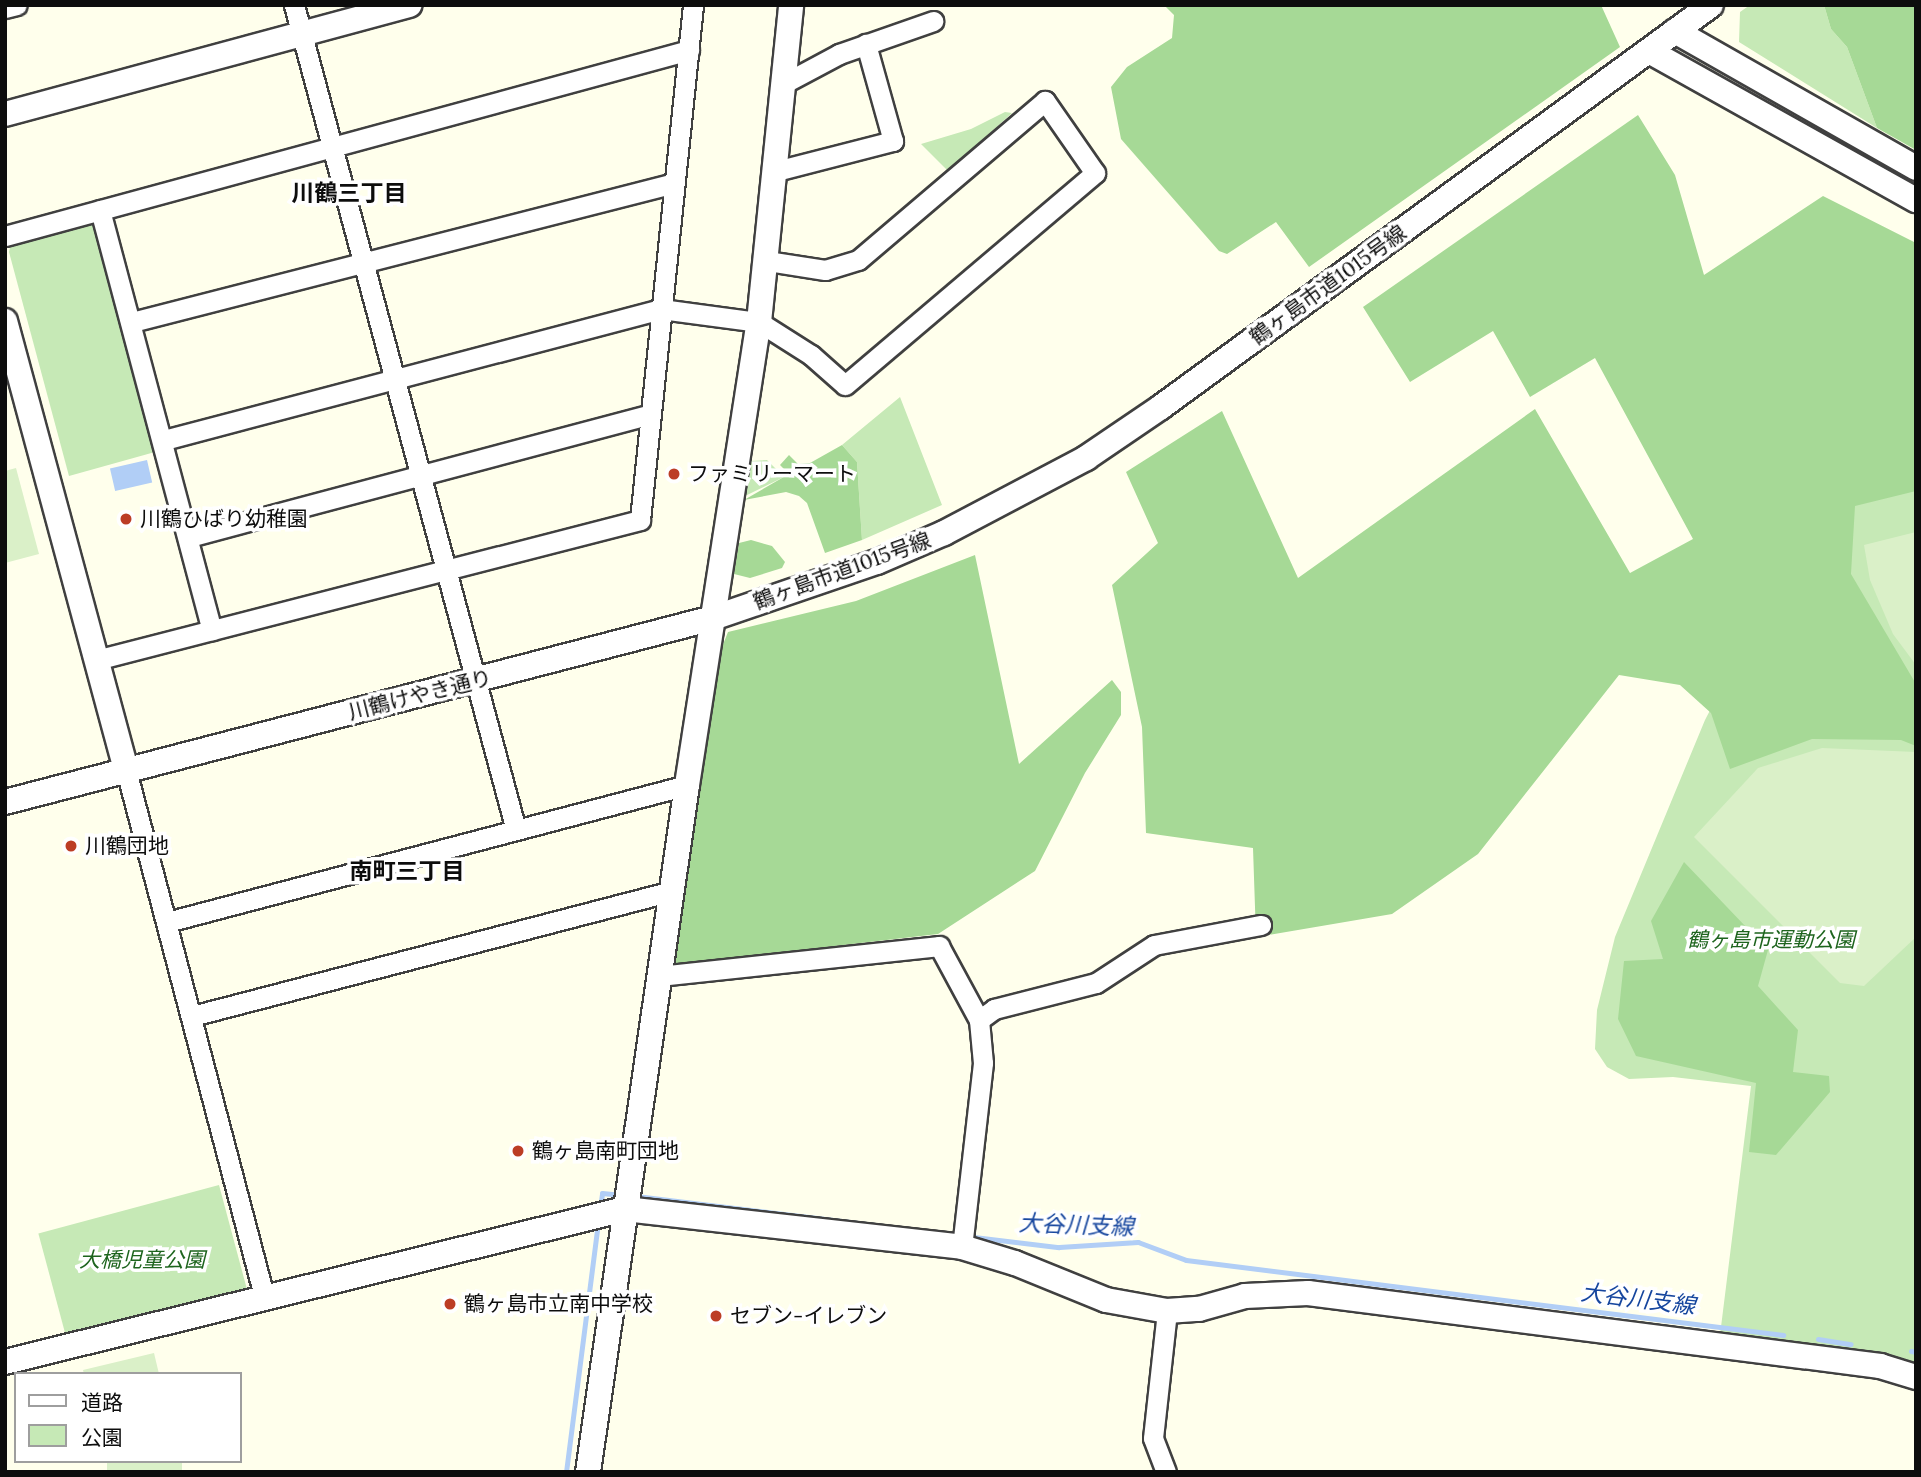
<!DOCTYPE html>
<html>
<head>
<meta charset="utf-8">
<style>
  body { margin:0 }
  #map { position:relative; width:1921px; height:1477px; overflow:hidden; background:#ffffec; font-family:Lora,"Noto Sans JP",serif }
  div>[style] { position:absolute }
  .green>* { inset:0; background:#c6e9b6; transform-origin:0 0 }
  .forest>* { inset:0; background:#a6d996 }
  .pitch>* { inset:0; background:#daf0c8; transform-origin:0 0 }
  .water>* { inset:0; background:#b1cef6; transform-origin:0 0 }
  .stream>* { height:5px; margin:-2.5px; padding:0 2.5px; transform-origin:2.5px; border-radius:2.5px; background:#b1cef6 }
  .roads { filter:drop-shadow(2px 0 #404040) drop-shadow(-2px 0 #404040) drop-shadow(0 2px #404040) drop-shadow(0 -2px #404040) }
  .minor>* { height:19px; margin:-9.5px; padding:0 9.5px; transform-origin:9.5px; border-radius:9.5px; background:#fff }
  .tertiary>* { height:24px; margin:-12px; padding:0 12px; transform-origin:12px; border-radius:12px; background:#fff }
  .dots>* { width:19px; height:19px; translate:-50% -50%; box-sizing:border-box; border:4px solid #fff; border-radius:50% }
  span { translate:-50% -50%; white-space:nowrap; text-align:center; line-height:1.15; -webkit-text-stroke:7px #fff; paint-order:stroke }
  .street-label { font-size:21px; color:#0d0d0d }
  .poi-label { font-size:21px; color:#0d0d0d }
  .left { translate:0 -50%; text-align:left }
  .park-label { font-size:21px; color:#1d641d; font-style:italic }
  .neighbourhood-label { font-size:23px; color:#0d0d0d; font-weight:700 }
  .water-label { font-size:23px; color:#16469e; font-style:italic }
  .frame { position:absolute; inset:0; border:7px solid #0d0d0d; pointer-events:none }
  .legend { position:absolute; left:14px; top:1372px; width:228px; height:91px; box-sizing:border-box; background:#fff; border:2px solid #9e9e9e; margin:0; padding:9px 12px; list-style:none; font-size:21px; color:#0d0d0d }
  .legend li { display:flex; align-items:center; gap:14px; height:35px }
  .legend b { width:35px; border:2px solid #9e9e9e }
</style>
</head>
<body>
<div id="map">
  <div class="green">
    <i style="clip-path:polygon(1750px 5px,1824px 5px,1831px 29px,1847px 47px,1877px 128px,1739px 42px,1740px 12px)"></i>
    <i style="clip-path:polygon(1005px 112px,1012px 113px,948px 171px,921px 144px,971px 129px)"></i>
    <i style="clip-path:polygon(94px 222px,155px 452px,69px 476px,9px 252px,11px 243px)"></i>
    <i style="clip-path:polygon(900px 397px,942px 505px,862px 540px,857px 462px,842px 445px)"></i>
    <i style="clip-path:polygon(767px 460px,784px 477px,745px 496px,750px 461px)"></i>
    <i style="clip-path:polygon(1916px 477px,1916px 1364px,1720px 1335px,1751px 1086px,1673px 1077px,1629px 1079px,1607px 1067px,1595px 1049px,1597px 1010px,1615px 937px,1705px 720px,1821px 496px)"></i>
    <i style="left:219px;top:1185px;width:107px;height:187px;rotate:75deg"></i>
  </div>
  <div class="forest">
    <i style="clip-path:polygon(1164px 5px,1601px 5px,1620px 47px,1309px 267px,1276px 222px,1227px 254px,1219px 251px,1121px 139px,1111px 87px,1127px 67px,1172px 38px,1174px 15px)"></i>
    <i style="clip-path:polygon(1824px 5px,1916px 5px,1916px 150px,1877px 128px,1847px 47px,1831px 29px)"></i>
    <i style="clip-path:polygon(1638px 115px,1675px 175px,1704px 275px,1823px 196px,1916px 243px,1916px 491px,1855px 506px,1851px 574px,1916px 684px,1916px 746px,1901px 740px,1812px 739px,1730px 769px,1711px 713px,1680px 685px,1619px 675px,1478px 854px,1392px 914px,1256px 937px,1253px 848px,1146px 833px,1142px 727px,1112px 585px,1158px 543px,1126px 472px,1222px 411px,1298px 578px,1535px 409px,1630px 573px,1693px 539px,1595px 358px,1530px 397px,1493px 331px,1410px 382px,1363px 307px)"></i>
    <i style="clip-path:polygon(842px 445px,857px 462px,862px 540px,825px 553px,807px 503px,799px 496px,786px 492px,744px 500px,789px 474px,780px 465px,789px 455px,798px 464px,810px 463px)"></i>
    <i style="clip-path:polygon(751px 540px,772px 546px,785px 562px,782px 568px,750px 578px,734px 574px,739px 543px)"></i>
    <i style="clip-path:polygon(975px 555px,1019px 764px,1112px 680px,1121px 692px,1121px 715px,1085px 773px,1035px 871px,938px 934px,671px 965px,722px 647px,728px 632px,856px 601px)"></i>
    <i style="clip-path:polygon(1684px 862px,1768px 950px,1758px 986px,1798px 1030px,1793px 1072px,1829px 1076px,1830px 1092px,1776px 1155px,1749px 1152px,1756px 1083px,1636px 1056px,1618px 1019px,1624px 961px,1663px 959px,1651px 921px)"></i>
  </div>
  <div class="pitch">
    <i style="clip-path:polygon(16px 468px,39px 554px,5px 563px,5px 471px)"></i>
    <i style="clip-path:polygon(1916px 532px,1916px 665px,1893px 634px,1870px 580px,1864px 545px)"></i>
    <i style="clip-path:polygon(1822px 748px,1916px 752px,1916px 937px,1864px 986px,1840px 983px,1694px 837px,1758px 768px)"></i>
    <i style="clip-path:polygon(154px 1353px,159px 1374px,84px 1374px,83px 1370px)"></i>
    <i style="left:107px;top:1461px;width:75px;height:11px"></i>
  </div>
  <div class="water">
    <i style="left:147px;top:460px;width:23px;height:38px;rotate:77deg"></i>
  </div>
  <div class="stream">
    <i style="left:636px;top:1196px;width:426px;rotate:6.9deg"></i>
    <i style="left:1059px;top:1247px;width:79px;rotate:-3.6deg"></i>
    <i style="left:1138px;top:1242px;width:51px;rotate:20.6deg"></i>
    <i style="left:1186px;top:1260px;width:602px;rotate:7.16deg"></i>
    <i style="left:600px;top:1208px;width:15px;rotate:-82deg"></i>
    <i style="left:602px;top:1193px;width:20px;rotate:6deg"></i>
    <i style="left:1818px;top:1339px;width:33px;rotate:9deg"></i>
    <i style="left:1911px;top:1351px;width:5px;rotate:11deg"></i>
    <i style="left:566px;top:1472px;width:253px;rotate:-82.7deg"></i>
  </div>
  <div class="roads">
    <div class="minor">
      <i style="left:294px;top:5px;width:854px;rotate:74.94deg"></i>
      <i style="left:5px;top:8px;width:12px;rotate:-14deg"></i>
      <i style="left:783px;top:84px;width:64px;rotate:-28.2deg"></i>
      <i style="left:839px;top:54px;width:100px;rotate:-19.3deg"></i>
      <i style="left:776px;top:171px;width:121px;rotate:-14.4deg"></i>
      <i style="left:893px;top:141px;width:101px;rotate:-105.6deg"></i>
      <i style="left:100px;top:210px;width:435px;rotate:75.1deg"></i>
      <i style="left:5px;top:236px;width:709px;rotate:-15.21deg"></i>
      <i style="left:132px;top:322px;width:560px;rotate:-14.38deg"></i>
      <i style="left:164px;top:440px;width:514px;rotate:-14.77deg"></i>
      <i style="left:661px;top:309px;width:99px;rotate:7.6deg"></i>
      <i style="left:759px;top:322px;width:62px;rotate:32.4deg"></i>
      <i style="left:811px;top:355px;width:45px;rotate:41.4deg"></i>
      <i style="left:845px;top:385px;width:328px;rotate:-40.3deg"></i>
      <i style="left:1095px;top:173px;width:88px;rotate:-124.8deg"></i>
      <i style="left:1045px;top:101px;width:245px;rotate:139.6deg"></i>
      <i style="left:858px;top:260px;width:34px;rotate:163deg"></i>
      <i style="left:825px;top:270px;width:59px;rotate:-171.2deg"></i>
      <i style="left:189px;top:537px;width:477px;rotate:-14.9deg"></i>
      <i style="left:96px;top:660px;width:562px;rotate:-14.43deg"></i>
      <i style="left:640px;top:520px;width:518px;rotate:-84.12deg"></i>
      <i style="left:126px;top:770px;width:544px;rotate:75.3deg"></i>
      <i style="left:167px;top:922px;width:538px;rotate:-14.76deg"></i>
      <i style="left:659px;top:976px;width:282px;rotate:-6.1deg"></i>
      <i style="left:939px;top:946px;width:84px;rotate:61.6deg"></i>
      <i style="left:979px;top:1020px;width:43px;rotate:84.7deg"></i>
      <i style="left:983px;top:1063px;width:185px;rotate:96.5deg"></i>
      <i style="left:192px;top:1016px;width:495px;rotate:-14.6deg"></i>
      <i style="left:979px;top:1020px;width:19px;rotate:-36deg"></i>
      <i style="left:994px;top:1009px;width:105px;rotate:-14.3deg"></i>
      <i style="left:1096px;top:983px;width:69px;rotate:-33.2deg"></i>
      <i style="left:1154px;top:945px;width:109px;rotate:-10.6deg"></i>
      <i style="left:1166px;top:1472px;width:36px;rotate:-111deg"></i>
      <i style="left:1153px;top:1438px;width:128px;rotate:-83.7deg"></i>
    </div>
    <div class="tertiary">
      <i style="left:1675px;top:31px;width:277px;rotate:29.6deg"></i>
      <i style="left:1649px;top:51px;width:306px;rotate:29.2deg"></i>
      <i style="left:5px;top:114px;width:419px;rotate:-15.1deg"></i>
      <i style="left:5px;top:321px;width:465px;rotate:74.9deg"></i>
      <i style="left:5px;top:802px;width:732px;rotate:-14.57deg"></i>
      <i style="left:713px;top:618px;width:173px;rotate:-18.9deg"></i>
      <i style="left:877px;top:562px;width:73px;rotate:-23.4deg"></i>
      <i style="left:944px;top:533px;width:161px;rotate:-27.8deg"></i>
      <i style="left:1086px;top:458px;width:91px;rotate:-34.2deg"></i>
      <i style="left:1161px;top:407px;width:681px;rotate:-36.16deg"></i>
      <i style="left:5px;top:1362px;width:639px;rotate:-13.86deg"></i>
      <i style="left:625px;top:1209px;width:339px;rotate:6.4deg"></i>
      <i style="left:962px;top:1247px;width:55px;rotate:16.8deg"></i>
      <i style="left:1015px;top:1263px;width:98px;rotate:22.1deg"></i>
      <i style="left:1106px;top:1300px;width:62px;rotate:10.2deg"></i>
      <i style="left:1167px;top:1311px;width:32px;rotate:-4deg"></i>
      <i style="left:1199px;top:1309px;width:48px;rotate:-15.8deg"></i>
      <i style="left:1245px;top:1296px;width:63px;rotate:-2.7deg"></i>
      <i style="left:1308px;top:1293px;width:577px;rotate:7.27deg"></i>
      <i style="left:1880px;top:1366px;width:38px;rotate:17deg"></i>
      <i style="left:588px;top:1472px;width:694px;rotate:-81.8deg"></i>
      <i style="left:687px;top:785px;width:469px;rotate:-81.2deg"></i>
      <i style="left:759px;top:322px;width:319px;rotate:-84.2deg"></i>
    </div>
  </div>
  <div class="dots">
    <i style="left:674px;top:474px;background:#bc3d25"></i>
    <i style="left:126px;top:519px;background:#bc3d25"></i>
    <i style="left:71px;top:846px;background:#bc3d25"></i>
    <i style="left:518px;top:1151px;background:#bc3d25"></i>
    <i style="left:450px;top:1304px;background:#bc3d25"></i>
    <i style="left:716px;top:1316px;background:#bc3d25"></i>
  </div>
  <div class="street-label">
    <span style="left:1328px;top:285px;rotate:-36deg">鶴ヶ島市道1015号線</span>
    <span style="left:842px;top:571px;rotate:-20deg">鶴ヶ島市道1015号線</span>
    <span style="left:420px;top:695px;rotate:-14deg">川鶴けやき通り</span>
  </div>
  <div class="poi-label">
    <span class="left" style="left:688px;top:474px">ファミリーマート</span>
    <span class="left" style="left:140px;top:519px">川鶴ひばり幼稚園</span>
    <span class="left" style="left:85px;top:846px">川鶴団地</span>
    <span class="left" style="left:532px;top:1151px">鶴ヶ島南町団地</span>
    <span class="left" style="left:464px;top:1304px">鶴ヶ島市立南中学校</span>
    <span class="left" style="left:730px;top:1316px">セブン-イレブン</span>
  </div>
  <div class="park-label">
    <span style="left:1771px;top:940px">鶴ヶ島市運動公園</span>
    <span style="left:142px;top:1260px">大橋児童公園</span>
  </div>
  <div class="neighbourhood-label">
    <span style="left:349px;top:193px">川鶴三丁目</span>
    <span style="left:407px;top:871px">南町三丁目</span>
  </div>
  <div class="water-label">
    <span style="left:1076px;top:1225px;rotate:2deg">大谷川支線</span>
    <span style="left:1638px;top:1299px;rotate:7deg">大谷川支線</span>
  </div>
  <div class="frame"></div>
  <ul class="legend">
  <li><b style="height:9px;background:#fff"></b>道路</li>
  <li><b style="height:19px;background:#c6e9b6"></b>公園</li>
  </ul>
</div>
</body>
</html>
